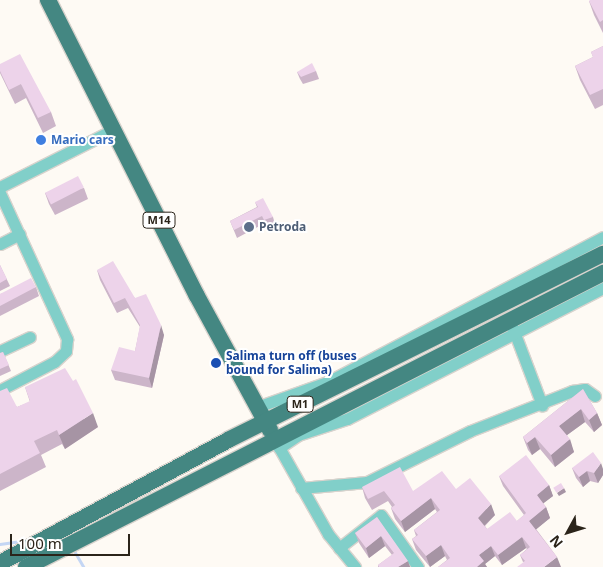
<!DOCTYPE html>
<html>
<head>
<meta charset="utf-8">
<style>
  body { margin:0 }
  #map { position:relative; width:603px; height:567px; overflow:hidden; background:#fefaf4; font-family:"Noto Sans",sans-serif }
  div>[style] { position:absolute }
  .stream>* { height:2.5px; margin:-1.25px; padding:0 1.25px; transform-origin:1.25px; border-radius:1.25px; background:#c4d6f4 }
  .roads { filter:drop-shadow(1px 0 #d8d3cd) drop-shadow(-1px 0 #d8d3cd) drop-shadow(0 1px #d8d3cd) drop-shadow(0 -1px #d8d3cd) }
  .minor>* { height:11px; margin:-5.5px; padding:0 5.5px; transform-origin:5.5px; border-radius:5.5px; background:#81cfc9 }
  .highway>* { height:16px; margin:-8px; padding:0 8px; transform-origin:8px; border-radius:8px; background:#448782 }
  .wall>* { inset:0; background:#ccb5c9 }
  .shaded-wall>* { inset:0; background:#a694a4 }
  .building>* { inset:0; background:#edd3ea; transform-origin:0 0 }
  .dots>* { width:14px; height:14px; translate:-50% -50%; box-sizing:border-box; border:2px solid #fff; border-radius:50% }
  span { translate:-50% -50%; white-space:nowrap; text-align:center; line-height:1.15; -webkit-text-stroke:4px #fff; paint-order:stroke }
  .shield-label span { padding:1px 4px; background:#fff; border:1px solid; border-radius:4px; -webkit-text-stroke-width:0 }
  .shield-label { font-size:11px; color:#2b241a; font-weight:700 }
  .shop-label { font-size:12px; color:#366cbe; font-weight:700 }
  .left { translate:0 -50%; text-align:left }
  .service-label { font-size:12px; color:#4e5e75; font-weight:700 }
  .transit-label { font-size:12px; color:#164399; font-weight:700 }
  .north { position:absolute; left:543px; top:507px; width:50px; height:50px; -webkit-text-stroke:4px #fff; paint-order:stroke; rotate:231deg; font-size:14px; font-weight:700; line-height:20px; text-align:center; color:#2b241a }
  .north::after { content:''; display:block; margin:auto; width:18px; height:22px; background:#2b241a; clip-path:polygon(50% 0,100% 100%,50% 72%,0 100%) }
  .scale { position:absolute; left:10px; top:534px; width:120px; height:22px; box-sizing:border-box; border:2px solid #2b241a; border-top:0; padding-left:6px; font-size:15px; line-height:18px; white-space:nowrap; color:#2b241a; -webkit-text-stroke:4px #fff; paint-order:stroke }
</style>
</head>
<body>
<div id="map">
  <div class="stream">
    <i style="left:0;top:544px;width:28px;rotate:-8deg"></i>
    <i style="left:74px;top:550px;width:20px;rotate:60deg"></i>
  </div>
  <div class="roads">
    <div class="minor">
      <i style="left:0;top:187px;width:127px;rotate:-26.8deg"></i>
      <i style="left:0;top:193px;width:161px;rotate:65.3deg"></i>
      <i style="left:67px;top:339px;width:12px;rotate:95deg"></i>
      <i style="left:66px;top:351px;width:16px;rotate:137deg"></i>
      <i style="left:54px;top:362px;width:61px;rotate:152.6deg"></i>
      <i style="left:0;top:244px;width:22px;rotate:-27deg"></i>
      <i style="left:512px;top:326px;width:85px;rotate:69.2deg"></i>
      <i style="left:0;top:351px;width:33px;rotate:-25deg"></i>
      <i style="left:257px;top:407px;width:74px;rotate:-19.7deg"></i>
      <i style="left:327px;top:382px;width:312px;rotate:-27.7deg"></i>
      <i style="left:276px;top:442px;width:106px;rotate:60.5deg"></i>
      <i style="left:328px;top:534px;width:43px;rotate:50.7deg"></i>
      <i style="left:279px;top:448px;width:23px;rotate:-34deg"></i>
      <i style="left:298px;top:435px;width:52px;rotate:-18.1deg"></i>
      <i style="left:347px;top:419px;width:288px;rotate:-27.1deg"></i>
      <i style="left:301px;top:488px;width:66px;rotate:-5.2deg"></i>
      <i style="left:367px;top:482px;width:115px;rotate:-26.3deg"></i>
      <i style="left:470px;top:431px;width:110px;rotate:-21.4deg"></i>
      <i style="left:572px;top:391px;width:13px;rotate:-9deg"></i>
      <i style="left:585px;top:389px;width:12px;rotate:35deg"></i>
      <i style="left:339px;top:548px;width:53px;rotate:-38.2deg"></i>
      <i style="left:381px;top:515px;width:64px;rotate:54.6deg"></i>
    </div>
    <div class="highway">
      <i style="left:48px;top:0;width:331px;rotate:63.3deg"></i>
      <i style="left:197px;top:296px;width:153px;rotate:61.4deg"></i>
      <i style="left:0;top:563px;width:259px;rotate:-28.3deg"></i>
      <i style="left:228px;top:440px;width:419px;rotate:-26.4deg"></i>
      <i style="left:26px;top:567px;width:648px;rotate:-27deg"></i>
    </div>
  </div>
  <div class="wall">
    <i style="clip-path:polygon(603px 0,603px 33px,594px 15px,589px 1px)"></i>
    <i style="clip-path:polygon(603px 46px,603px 105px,595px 109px,580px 80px,575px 66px,593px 57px,591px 52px)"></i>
    <i style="clip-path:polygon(0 64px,51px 112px,56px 126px,43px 133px,26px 98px,15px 104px,0 73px)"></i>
    <i style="clip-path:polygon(316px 71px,319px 79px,303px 84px,300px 79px,297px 72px)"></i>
    <i style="clip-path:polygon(84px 188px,88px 199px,55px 215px,49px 204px,45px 193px)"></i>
    <i style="clip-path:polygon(255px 202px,273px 217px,275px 224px,267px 227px,265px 223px,237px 238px,230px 221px,257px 207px)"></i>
    <i style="clip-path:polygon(0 265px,10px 286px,0 291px)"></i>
    <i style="clip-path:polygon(97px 270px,135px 298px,164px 335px,152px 388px,115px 380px,111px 370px,135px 351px,140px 327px,128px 308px,117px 313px,100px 280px)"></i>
    <i style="clip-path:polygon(36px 287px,39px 296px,0 316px,0 294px)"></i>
    <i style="clip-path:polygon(3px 352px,11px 371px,0 376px,0 353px)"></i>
    <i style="clip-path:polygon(25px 387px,98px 427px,65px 449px,62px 444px,41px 455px,46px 467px,0 491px,0 391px,17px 407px,30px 402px)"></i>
    <i style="clip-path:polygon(583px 389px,597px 413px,602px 425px,594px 432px,585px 422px,567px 435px,574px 452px,555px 467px,540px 449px,532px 455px,528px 450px,523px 437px)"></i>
    <i style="clip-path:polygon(572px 468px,603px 469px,603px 475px,598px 483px,590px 481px,583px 487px,576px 478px)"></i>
    <i style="clip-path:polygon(499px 476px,549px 485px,553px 496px,543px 503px,546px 507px,550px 518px,536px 529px,557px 557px,523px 562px,520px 555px,527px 549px,526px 548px,502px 565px,495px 556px,485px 564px,487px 567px,438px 567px,447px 560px,445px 556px,430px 567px,416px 550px,412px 539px,416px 536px,414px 530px,437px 512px,435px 509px,405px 532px,395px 519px,391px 508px,392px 507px,388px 501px,372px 510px,365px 498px,362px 487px,413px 491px,456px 489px,495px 515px,485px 526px,487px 529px,517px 521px,524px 515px,503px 486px)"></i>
    <i style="clip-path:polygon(377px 517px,410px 567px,378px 567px,378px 565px,392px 555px,385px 546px,369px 558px,359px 543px,355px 533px)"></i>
  </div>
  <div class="shaded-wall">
    <i style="clip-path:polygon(161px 325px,164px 335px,152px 388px,149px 378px)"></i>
    <i style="clip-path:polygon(581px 409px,585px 422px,563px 438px,559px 426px)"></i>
    <i style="clip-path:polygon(93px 413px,98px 427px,65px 449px,59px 435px)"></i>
    <i style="clip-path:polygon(597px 413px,602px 425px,594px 432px,589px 420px)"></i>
    <i style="clip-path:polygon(535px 437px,540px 449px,532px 455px,527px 443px)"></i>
    <i style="clip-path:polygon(570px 439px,574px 452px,555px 467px,551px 455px)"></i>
    <i style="clip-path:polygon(601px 463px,603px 469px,603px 475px,598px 483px,594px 473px)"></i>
    <i style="clip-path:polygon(587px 471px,590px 481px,583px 487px,579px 477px)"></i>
    <i style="clip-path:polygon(549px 485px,553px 496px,540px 506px,537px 495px)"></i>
    <i style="clip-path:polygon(564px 488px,566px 492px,559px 496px,557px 493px)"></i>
    <i style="clip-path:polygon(431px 498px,435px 509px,405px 532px,401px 521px)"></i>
    <i style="clip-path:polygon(491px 504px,495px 515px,482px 528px,478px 518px)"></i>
    <i style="clip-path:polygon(546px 507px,550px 518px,533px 532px,529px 521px)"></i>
    <i style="clip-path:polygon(381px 536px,385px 546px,369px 558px,366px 548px)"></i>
    <i style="clip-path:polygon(522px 537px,526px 548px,502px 565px,498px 555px)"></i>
    <i style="clip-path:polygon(441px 545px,445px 556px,430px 567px,426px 556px)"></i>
    <i style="clip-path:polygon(491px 546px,495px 556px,485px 564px,487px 567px,477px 567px,479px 555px)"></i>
    <i style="clip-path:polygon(557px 557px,561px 567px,544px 567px)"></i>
    <i style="clip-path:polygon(408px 561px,410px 567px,398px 567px)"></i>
  </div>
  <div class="building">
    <i style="clip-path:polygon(590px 0,603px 0,603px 20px,600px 22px,589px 1px)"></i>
    <i style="clip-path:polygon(603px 46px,603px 89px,590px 95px,575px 66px,593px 57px,591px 52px)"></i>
    <i style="clip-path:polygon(20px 54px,51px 112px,38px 118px,21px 84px,9px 90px,0 71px,0 64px)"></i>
    <i style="clip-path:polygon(312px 63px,316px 71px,301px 77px,297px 72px)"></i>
    <i style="left:78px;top:176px;width:13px;height:37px;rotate:63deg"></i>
    <i style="clip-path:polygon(263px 198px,273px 217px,264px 220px,262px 216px,234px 230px,230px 221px,258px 207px,255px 202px)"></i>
    <i style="clip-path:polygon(113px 261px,135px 298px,146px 294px,161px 325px,149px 378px,111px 370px,119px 347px,135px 351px,140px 325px,125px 298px,114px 303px,97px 270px)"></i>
    <i style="clip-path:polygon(0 265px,7px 279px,0 283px)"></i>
    <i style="clip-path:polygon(31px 278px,36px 287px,0 306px,0 294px)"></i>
    <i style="clip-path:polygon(3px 352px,9px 365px,0 369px,0 353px)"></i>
    <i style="clip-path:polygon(65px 368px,73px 381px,76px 379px,93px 413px,59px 435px,57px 430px,34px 441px,40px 453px,0 474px,0 391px,7px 388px,17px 407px,30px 401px,25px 387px)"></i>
    <i style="clip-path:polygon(583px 389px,597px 413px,589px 420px,581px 409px,559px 426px,570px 439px,551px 455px,535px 437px,527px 443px,523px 437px)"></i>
    <i style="clip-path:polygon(593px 452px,601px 463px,594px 473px,587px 471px,579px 477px,572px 468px)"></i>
    <i style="clip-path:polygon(526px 455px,549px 485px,537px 495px,546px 507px,529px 521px,557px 557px,544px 567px,517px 567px,525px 561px,520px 555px,530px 547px,522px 537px,498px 555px,491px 546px,479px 555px,484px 561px,477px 567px,438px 567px,450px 558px,441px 545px,426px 556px,412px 539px,418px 535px,414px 530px,440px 510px,431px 498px,401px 521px,391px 508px,395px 505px,384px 491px,368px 499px,362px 487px,400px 467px,413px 491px,442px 471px,456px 489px,470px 478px,491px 504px,478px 518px,487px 529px,510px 512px,517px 521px,526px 513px,499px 476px)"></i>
    <i style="left:561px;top:483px;width:6px;height:9px;rotate:59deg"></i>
    <i style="clip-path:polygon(377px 517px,408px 561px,398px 567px,379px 567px,378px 565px,394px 553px,381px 536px,366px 548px,355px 533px)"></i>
  </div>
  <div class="dots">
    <i style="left:41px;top:140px;background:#3f7fe0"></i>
    <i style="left:249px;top:227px;background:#5c6f8a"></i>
    <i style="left:216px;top:363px;background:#1a4fb4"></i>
  </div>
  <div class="shield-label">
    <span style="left:159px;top:220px">M14</span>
    <span style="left:300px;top:404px">M1</span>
  </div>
  <div class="shop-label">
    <span class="left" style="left:51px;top:140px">Mario cars</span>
  </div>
  <div class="service-label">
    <span class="left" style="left:259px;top:227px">Petroda</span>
  </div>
  <div class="transit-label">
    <span class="left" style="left:226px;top:363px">Salima turn off (buses<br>bound for Salima)</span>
  </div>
  <div class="north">N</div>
  <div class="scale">100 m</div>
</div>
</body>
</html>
